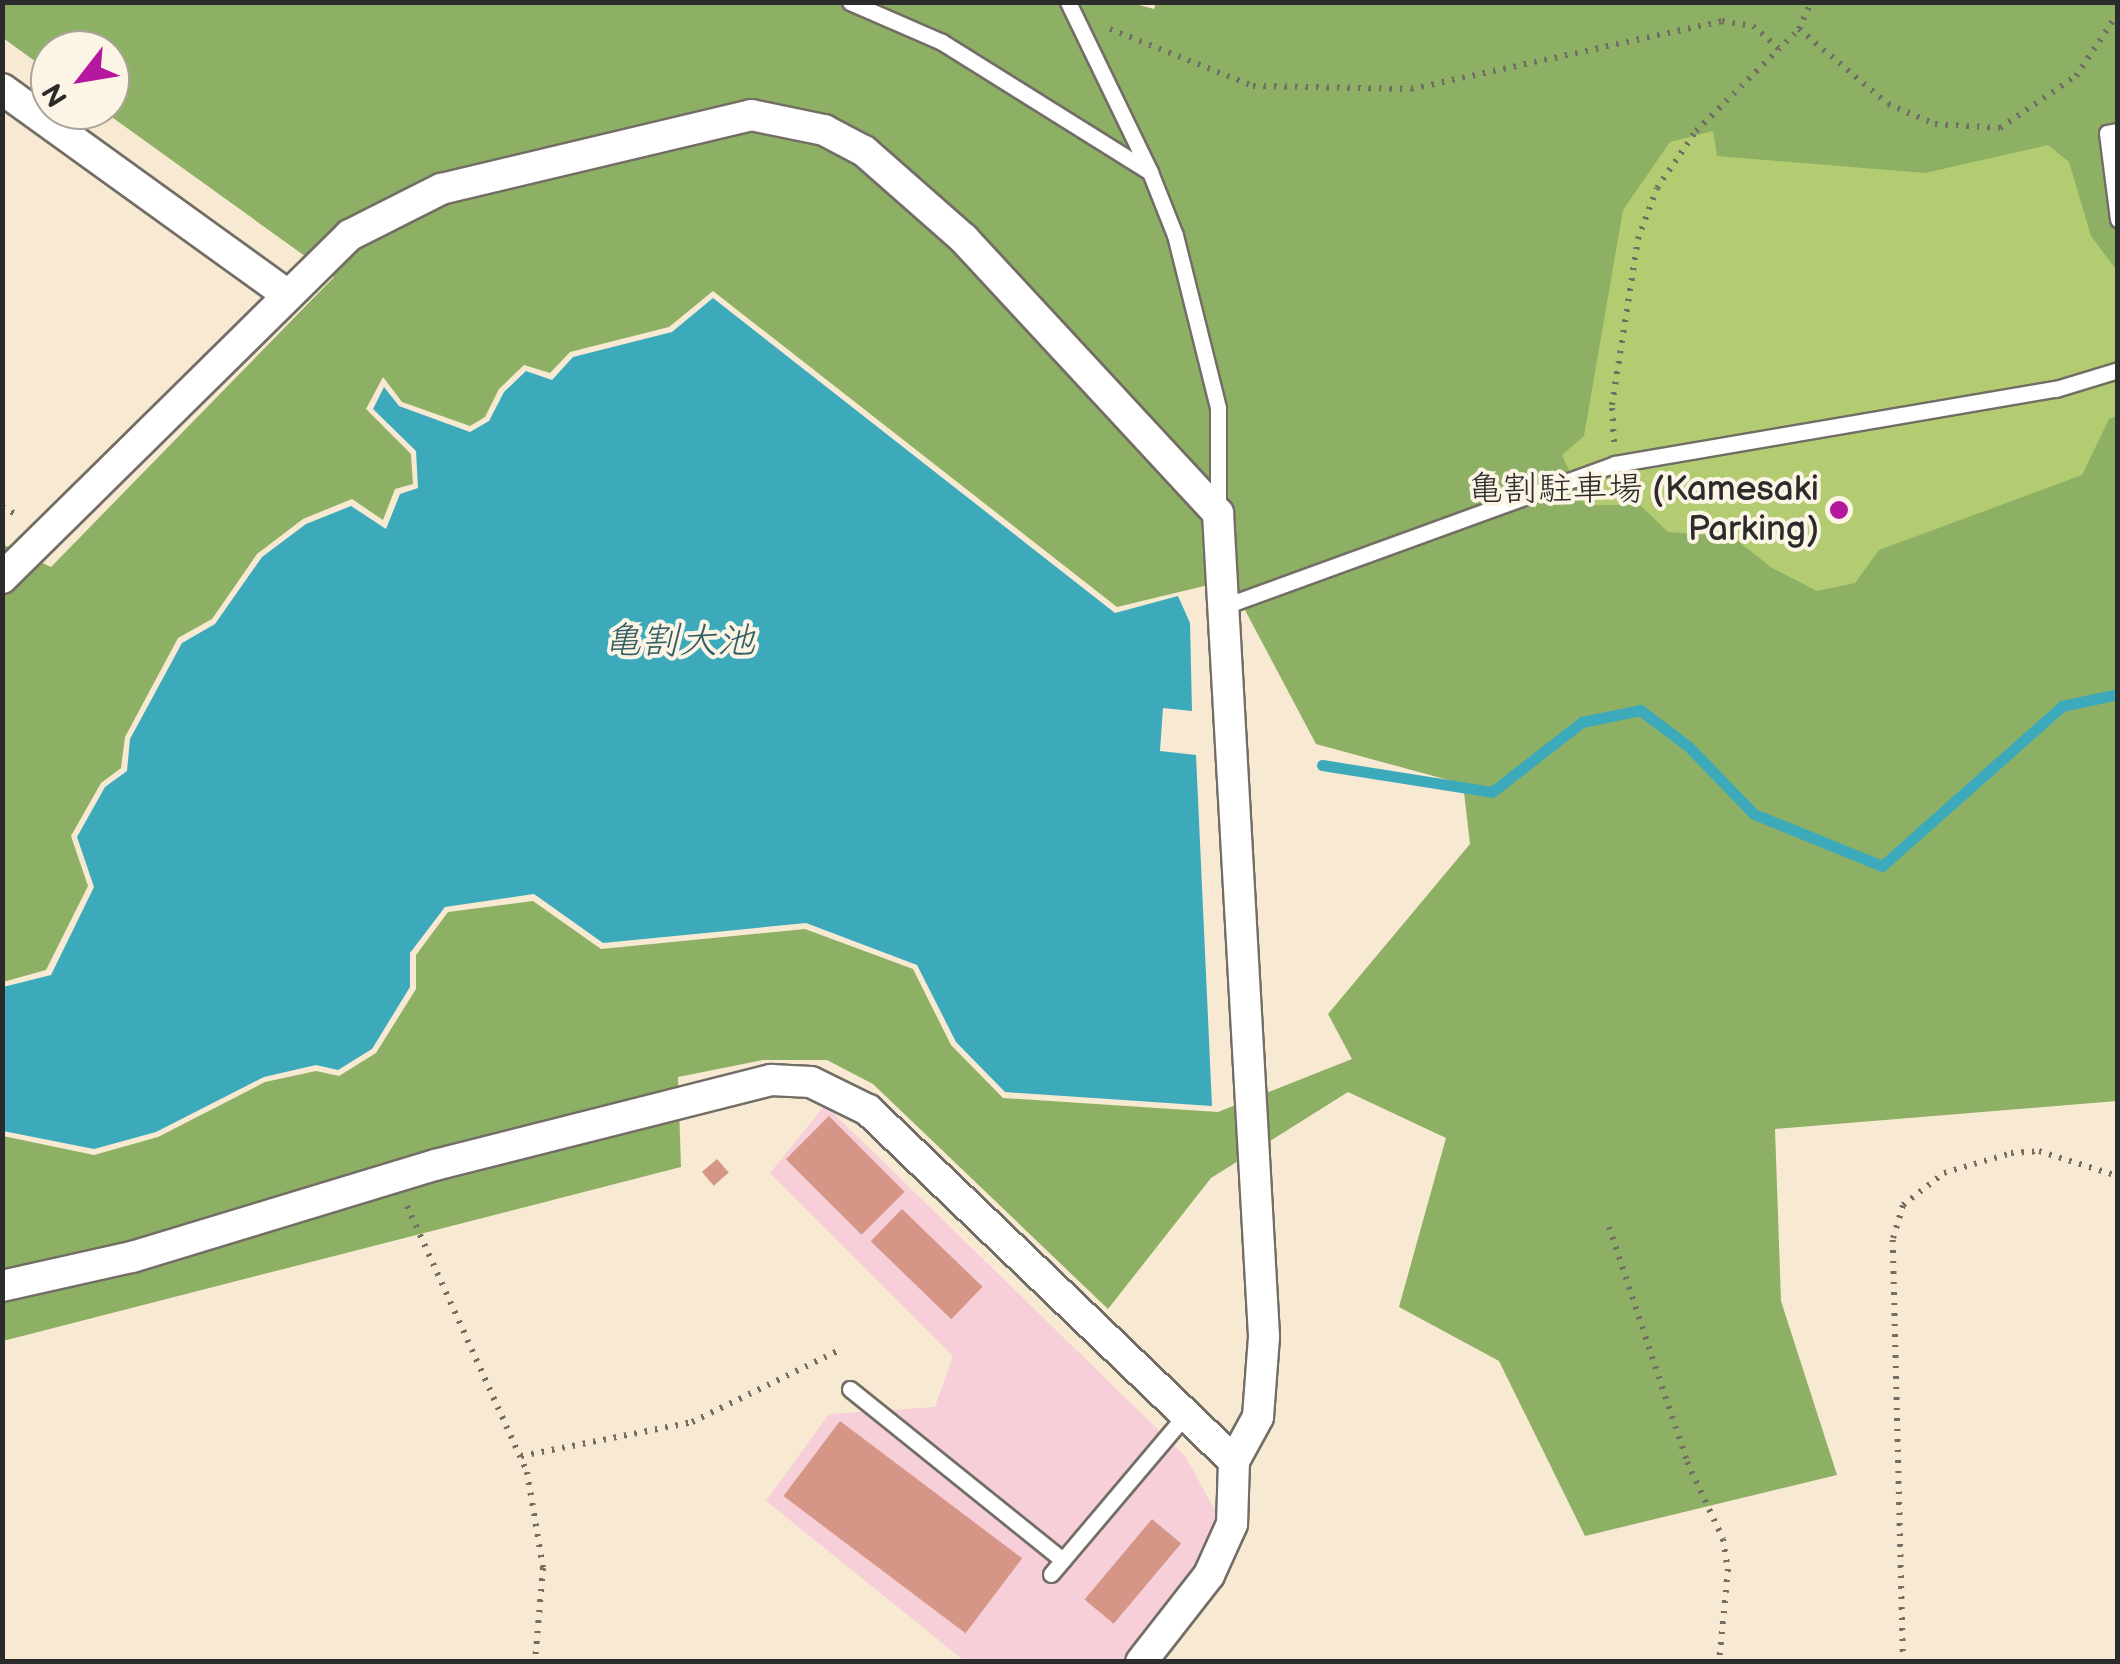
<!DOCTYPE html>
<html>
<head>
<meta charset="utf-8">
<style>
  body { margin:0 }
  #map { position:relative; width:2120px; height:1664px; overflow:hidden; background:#f8e9d2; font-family:"Balsamiq Sans","Klee One",sans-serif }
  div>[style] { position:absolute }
  .built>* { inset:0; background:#f6cfd9 }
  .green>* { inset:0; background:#b3cc72 }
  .forest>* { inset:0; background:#8eb064 }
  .water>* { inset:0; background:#3caaba }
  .stream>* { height:11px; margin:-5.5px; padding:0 5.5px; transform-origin:5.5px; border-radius:5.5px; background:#3caaba }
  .building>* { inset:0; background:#d59688; transform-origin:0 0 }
  .path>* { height:6px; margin-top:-3px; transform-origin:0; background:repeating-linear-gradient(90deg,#736e65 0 2.5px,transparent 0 10.5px) }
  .roads { filter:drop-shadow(2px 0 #736e65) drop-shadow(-2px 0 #736e65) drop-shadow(0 2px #736e65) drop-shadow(0 -2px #736e65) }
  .lane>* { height:15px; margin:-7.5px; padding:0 7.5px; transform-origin:7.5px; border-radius:7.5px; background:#fff }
  .street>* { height:30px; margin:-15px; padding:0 15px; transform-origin:15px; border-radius:15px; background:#fff }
  .dots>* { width:28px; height:28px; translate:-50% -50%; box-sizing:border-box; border:5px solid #fcf5e5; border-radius:50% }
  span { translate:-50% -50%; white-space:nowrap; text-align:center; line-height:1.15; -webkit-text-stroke:8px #fcf5e5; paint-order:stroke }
  .poi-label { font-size:35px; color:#2b2b2b }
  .right { translate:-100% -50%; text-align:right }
  .water-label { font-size:38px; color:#325e64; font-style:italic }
  .frame { position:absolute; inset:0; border:5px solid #2b2b2b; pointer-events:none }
  .north { position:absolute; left:30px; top:30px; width:100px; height:100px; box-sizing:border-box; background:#fcf5e5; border:2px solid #a8a49b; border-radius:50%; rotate:239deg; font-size:28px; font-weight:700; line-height:40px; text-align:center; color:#2b2b2b }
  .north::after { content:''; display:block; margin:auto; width:35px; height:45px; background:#b5179e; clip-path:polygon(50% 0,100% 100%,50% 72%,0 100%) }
</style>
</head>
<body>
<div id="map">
  <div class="built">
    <i style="clip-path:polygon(825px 1105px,1185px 1456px,1221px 1521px,1196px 1570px,1122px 1661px,966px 1662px,766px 1501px,829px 1414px,935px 1407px,953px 1356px,770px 1173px)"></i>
  </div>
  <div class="green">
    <i style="clip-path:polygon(1533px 2px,2117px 3px,2117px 543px,1524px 683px)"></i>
  </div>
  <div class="forest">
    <i style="clip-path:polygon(1128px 2px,1154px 9px,1156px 2px,2117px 3px,2117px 271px,2091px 236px,2069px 162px,2048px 145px,1925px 173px,1717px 156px,1713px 131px,1670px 142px,1623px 210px,1584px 436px,1562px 455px,1585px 505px,1640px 505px,1668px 532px,1733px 537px,1772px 568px,1817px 591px,1855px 583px,1879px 550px,2082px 475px,2109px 419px,2117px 416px,2117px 1101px,1775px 1129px,1781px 1301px,1837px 1475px,1585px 1536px,1499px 1361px,1399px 1307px,1446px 1138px,1348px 1092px,1211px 1178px,1108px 1309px,873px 1084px,827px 1060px,763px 1060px,678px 1077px,681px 1167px,3px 1341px,3px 1136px,94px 1155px,158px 1137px,265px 1082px,316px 1071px,339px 1076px,376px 1053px,416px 989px,416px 955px,448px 912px,533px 901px,601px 949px,805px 929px,913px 969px,951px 1045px,1003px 1098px,1218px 1112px,1352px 1059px,1328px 1014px,1470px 844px,1463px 784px,1316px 744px,1229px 580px,1117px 607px,713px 291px,669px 327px,570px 352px,550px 373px,524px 365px,499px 389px,485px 417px,470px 426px,402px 402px,383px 377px,366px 409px,411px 454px,413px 484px,395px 489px,383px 520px,352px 499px,303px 519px,257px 554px,212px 619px,178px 638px,125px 737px,121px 768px,101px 783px,71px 836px,88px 886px,46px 970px,3px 982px,2px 544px,51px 567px,334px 277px,102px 110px,110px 110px,110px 50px,50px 50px,50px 72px,3px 38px,3px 3px)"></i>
  </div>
  <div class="water">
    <i style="clip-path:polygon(713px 298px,1115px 613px,1178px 596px,1190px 623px,1192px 711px,1163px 708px,1160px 751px,1196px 755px,1212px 1106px,1005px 1092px,956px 1042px,917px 965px,806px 923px,603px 943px,534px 894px,445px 907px,410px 953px,410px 987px,372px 1049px,338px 1070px,316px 1065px,264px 1077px,156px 1132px,94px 1149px,3px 1131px,3px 987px,51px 975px,94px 887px,77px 837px,105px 787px,127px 771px,130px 739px,182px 643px,215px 624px,262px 557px,306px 524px,351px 506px,386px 529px,400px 494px,418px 488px,416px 451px,373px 409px,384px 387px,399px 406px,470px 432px,489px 421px,504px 392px,526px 371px,552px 380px,573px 357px,672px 332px)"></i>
  </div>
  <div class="stream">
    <i style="left:1322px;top:765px;width:172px;rotate:9deg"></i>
    <i style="left:1492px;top:792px;width:114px;rotate:-37.9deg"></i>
    <i style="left:1582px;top:722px;width:59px;rotate:-11.7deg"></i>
    <i style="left:1640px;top:710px;width:60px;rotate:36.9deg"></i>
    <i style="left:1688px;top:746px;width:95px;rotate:45.9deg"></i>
    <i style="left:1754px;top:814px;width:138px;rotate:22.1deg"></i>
    <i style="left:1882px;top:866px;width:241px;rotate:-41.6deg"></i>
    <i style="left:2062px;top:706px;width:57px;rotate:-12.1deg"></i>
  </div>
  <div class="building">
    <i style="left:829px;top:1116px;width:107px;height:61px;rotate:45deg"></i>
    <i style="left:717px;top:1159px;width:18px;height:20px;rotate:49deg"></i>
    <i style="left:902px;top:1209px;width:112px;height:45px;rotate:44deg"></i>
    <i style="left:840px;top:1421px;width:228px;height:94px;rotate:37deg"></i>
    <i style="left:1152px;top:1519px;width:38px;height:105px;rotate:40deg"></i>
  </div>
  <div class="path">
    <i style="left:1110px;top:29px;width:154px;rotate:21.7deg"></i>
    <i style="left:1253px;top:86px;width:158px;rotate:1.1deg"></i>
    <i style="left:1411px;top:89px;width:318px;rotate:-12.3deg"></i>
    <i style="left:1722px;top:21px;width:31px;rotate:9deg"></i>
    <i style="left:1753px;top:26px;width:37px;rotate:41deg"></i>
    <i style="left:1799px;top:29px;width:30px;rotate:-66deg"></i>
    <i style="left:1614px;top:442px;width:37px;rotate:-93deg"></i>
    <i style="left:1612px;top:405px;width:168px;rotate:-81.1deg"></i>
    <i style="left:1638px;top:239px;width:54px;rotate:-69.6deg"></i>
    <i style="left:1657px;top:188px;width:69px;rotate:-55.6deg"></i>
    <i style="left:1696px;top:131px;width:145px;rotate:-44.7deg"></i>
    <i style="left:1799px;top:29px;width:116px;rotate:40.1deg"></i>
    <i style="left:1888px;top:104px;width:51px;rotate:23.1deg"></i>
    <i style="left:1935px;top:124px;width:65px;rotate:3.5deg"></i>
    <i style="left:2000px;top:128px;width:92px;rotate:-34.4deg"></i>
    <i style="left:2076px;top:76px;width:76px;rotate:-56.3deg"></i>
    <i style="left:2px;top:507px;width:18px;rotate:27deg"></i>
    <i style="left:407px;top:1206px;width:292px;rotate:65.7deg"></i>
    <i style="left:527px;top:1472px;width:97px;rotate:80.5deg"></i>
    <i style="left:543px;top:1568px;width:94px;rotate:94.9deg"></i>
    <i style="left:1609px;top:1227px;width:248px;rotate:71.6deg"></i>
    <i style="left:1687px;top:1462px;width:85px;rotate:64.9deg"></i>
    <i style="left:1723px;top:1539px;width:30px;rotate:81deg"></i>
    <i style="left:1728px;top:1569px;width:93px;rotate:95.5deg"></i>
    <i style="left:521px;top:1456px;width:174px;rotate:-11.2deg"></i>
    <i style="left:692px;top:1422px;width:167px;rotate:-26deg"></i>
    <i style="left:1903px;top:1662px;width:424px;rotate:-91.4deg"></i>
    <i style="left:1893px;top:1238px;width:34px;rotate:-73deg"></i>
    <i style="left:1903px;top:1205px;width:52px;rotate:-38deg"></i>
    <i style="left:1944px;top:1173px;width:70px;rotate:-16.6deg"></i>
    <i style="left:2011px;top:1153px;width:28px;rotate:-4deg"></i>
    <i style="left:2039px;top:1151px;width:83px;rotate:17.6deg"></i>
  </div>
  <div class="roads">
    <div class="lane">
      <i style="left:850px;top:2px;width:100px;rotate:23.5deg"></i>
      <i style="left:942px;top:42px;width:245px;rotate:32deg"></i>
      <i style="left:1150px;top:172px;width:68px;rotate:68.4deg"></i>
      <i style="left:1175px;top:235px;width:178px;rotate:76deg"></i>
      <i style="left:1218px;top:408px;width:101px;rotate:90deg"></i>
      <i style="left:1068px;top:2px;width:189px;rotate:64.2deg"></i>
      <i style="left:2118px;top:131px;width:11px;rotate:170deg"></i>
      <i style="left:2107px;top:133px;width:87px;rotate:82.7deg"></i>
      <i style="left:1225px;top:606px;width:415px;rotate:-20deg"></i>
      <i style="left:1615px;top:464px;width:447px;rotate:-9.7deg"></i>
      <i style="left:2056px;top:389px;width:65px;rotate:-17deg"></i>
      <i style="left:850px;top:1389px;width:273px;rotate:38.8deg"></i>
      <i style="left:1051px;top:1574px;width:209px;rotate:-49.8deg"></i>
    </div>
    <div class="street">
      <i style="left:2px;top:89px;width:352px;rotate:35.8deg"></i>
      <i style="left:2px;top:578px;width:489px;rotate:-44.6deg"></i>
      <i style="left:350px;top:235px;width:102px;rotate:-26.8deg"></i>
      <i style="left:441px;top:189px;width:319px;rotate:-13.4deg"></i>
      <i style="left:751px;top:115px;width:75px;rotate:11.6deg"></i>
      <i style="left:824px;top:130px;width:45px;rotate:27.7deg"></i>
      <i style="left:864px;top:151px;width:133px;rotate:41.3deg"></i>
      <i style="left:964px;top:239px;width:374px;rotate:47.2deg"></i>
      <i style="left:1218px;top:513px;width:825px;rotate:86.8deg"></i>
      <i style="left:1264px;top:1337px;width:80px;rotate:94.3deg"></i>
      <i style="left:1258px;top:1417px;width:50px;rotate:118.6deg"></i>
      <i style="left:1234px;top:1461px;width:63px;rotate:91.8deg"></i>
      <i style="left:1232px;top:1524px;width:56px;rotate:114.3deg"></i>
      <i style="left:1209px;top:1575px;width:110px;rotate:128deg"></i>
      <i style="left:2px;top:1286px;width:133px;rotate:-12.6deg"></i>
      <i style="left:132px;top:1257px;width:317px;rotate:-16.9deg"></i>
      <i style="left:435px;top:1165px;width:347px;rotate:-14.2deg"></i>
      <i style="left:771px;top:1080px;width:40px;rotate:2.9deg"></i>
      <i style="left:811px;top:1082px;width:64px;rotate:26.2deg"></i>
      <i style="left:868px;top:1110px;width:507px;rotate:43.8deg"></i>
    </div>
  </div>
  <div class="dots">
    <i style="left:1839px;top:510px;background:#b5179e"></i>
  </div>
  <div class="poi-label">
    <span class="right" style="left:1819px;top:510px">亀割駐車場 (Kamesaki<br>Parking)</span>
  </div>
  <div class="water-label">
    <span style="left:679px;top:642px">亀割大池</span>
  </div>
  <div class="frame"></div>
  <div class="north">N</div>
</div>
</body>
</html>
